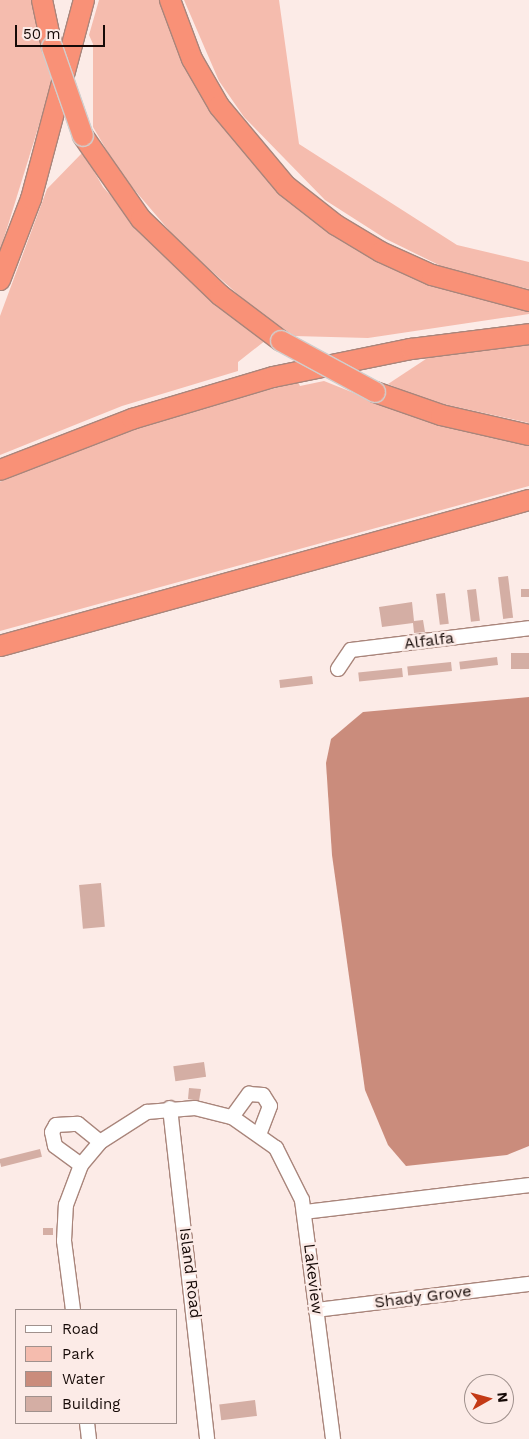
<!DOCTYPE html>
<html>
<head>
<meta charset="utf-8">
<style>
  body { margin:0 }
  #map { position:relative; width:529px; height:1439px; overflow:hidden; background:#fcebe7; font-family:"Work Sans",sans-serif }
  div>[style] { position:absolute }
  .green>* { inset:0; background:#f5bcae }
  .water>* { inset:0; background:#ca8c7c }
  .building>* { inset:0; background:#d4aea4; transform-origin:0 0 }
  .roads { filter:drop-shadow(1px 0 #a9857b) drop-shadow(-1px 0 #a9857b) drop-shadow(0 1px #a9857b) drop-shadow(0 -1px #a9857b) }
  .minor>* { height:14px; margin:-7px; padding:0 7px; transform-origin:7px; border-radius:7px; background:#fff }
  .highway>* { height:20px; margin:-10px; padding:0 10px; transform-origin:10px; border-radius:10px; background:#f99177 }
  .bridges { filter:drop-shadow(1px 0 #d0cecd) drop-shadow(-1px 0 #d0cecd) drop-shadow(0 1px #d0cecd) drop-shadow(0 -1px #d0cecd) }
  .highway-bridge>* { height:20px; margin:-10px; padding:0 10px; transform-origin:10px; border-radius:10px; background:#f99177 }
  span { translate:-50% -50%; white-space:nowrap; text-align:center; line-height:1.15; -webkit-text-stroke:5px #fcebe7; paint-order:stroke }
  .street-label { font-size:16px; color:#160a07 }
  .legend { position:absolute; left:15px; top:1309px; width:162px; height:115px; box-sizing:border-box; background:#fcebe7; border:1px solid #a0918d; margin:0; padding:6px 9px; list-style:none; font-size:15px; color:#160a07 }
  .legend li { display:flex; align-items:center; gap:10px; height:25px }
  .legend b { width:25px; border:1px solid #a0918d }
  .north { position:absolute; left:464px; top:1374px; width:50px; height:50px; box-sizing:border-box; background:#fcebe7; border:1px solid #a0918d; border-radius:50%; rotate:83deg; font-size:14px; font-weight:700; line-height:20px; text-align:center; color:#160a07 }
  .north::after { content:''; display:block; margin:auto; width:18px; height:22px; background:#c43a16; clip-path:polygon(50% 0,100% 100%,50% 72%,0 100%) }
  .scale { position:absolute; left:15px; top:25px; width:90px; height:22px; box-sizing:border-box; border:2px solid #160a07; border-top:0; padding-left:6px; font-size:15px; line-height:18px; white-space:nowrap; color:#160a07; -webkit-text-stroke:4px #fcebe7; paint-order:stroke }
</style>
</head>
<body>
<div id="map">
  <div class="green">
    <i style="clip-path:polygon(0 0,33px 0,52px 83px,0 251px)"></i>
    <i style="clip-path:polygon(99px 0,160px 0,252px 158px,432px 282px,469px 296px,529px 308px,529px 314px,368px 338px,294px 336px,251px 306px,179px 242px,120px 173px,93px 127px,93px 44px,89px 35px)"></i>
    <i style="clip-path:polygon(184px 0,279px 0,299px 144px,457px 245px,529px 262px,529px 289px,451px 271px,386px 239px,325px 200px,244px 117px,219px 81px)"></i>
    <i style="clip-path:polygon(83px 152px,103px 187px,177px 269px,226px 313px,266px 340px,238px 362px,238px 371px,122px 406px,0 455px,0 316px,47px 189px)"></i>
    <i style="clip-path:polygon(529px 345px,529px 423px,425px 400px,388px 384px,432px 355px)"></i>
    <i style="clip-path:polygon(324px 381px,419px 419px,529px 443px,529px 486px,0 631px,0 482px,113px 436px,201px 408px,298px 382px,300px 386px)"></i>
  </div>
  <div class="water">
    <i style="clip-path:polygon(529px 697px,529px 1146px,507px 1155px,406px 1166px,388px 1145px,365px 1090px,332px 855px,326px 763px,331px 739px,363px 712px)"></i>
  </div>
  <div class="building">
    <i style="left:508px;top:576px;width:42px;height:10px;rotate:83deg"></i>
    <i style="left:476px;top:589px;width:32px;height:9px;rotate:83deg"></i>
    <i style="left:529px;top:589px;width:8px;height:8px;rotate:90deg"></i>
    <i style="left:445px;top:593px;width:31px;height:9px;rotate:83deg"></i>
    <i style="clip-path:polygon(412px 602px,414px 621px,423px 620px,425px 632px,414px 633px,413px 623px,382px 627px,379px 607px)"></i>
    <i style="left:529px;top:653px;width:16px;height:18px;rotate:90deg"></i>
    <i style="left:497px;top:657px;width:8px;height:38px;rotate:83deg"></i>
    <i style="left:451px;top:662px;width:9px;height:44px;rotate:84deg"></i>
    <i style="left:402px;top:668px;width:9px;height:44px;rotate:84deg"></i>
    <i style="left:312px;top:676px;width:8px;height:33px;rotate:83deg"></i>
    <i style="left:101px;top:883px;width:44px;height:22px;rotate:85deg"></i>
    <i style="left:204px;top:1062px;width:15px;height:31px;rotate:82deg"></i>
    <i style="clip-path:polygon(189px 1088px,201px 1089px,199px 1101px,188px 1099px)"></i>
    <i style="left:40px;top:1149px;width:8px;height:42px;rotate:76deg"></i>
    <i style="left:43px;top:1228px;width:10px;height:7px"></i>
    <i style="left:255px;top:1400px;width:16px;height:36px;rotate:83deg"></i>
  </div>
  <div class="roads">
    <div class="minor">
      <i style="left:338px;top:669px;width:23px;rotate:-56deg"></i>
      <i style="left:351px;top:650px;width:179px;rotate:-7deg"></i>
      <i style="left:170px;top:1108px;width:333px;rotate:83.6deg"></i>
      <i style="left:232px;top:1117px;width:54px;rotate:35.2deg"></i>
      <i style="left:276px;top:1148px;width:58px;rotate:63.4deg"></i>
      <i style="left:302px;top:1200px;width:241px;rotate:82.6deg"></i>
      <i style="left:81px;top:1165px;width:32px;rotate:-144deg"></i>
      <i style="left:55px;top:1146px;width:14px;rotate:-102deg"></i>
      <i style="left:52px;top:1132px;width:8px;rotate:-60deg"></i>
      <i style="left:56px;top:1125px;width:22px;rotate:-3deg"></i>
      <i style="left:78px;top:1124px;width:28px;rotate:39deg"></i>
      <i style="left:304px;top:1212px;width:227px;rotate:-6.8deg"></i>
      <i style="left:73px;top:1310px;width:70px;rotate:-97.4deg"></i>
      <i style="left:64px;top:1241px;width:36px;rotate:-87deg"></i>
      <i style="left:66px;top:1205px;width:43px;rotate:-69.4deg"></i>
      <i style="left:81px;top:1165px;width:30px;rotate:-50deg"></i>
      <i style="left:100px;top:1142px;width:56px;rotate:-32.6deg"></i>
      <i style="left:147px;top:1112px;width:48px;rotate:-4.8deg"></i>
      <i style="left:195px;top:1108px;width:38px;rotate:14deg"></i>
      <i style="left:232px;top:1117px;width:29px;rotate:-54deg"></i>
      <i style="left:249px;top:1094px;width:14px;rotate:4deg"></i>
      <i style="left:263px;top:1095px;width:13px;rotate:58deg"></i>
      <i style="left:270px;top:1106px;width:28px;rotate:111deg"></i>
      <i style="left:316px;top:1310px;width:215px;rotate:-7deg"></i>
      <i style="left:87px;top:1423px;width:16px;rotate:83deg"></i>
    </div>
    <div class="highway">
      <i style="left:42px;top:0;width:48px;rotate:78deg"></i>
      <i style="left:170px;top:0;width:63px;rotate:69.6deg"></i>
      <i style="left:192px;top:59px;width:54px;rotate:60.1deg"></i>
      <i style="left:219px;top:106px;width:104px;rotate:50.1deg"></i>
      <i style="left:286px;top:186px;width:63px;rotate:38deg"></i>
      <i style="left:336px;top:225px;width:52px;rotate:31deg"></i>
      <i style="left:381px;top:252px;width:56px;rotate:24.3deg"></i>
      <i style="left:432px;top:275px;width:100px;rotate:15deg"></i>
      <i style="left:83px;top:136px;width:101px;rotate:55.1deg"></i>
      <i style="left:141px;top:219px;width:110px;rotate:43.9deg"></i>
      <i style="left:220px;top:295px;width:76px;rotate:37deg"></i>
      <i style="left:0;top:280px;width:87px;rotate:-69.1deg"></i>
      <i style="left:31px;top:199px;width:206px;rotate:-75.1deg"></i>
      <i style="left:375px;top:392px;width:70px;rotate:19.2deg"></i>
      <i style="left:441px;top:415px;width:90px;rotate:12.8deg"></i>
      <i style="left:0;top:470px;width:142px;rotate:-21.1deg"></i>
      <i style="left:132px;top:419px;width:147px;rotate:-16.6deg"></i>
      <i style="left:273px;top:377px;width:141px;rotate:-11.5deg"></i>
      <i style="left:411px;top:349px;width:119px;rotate:-7.2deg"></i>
      <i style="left:0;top:646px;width:549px;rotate:-15.43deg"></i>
    </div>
  </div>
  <div class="bridges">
    <div class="highway-bridge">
      <i style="left:52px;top:47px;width:94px;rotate:70.8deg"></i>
      <i style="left:281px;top:341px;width:107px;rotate:28.5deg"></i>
    </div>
  </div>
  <div class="street-label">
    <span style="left:429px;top:641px;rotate:-7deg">Alfalfa</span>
    <span style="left:190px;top:1273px;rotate:83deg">Island Road</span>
    <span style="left:313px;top:1279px;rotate:83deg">Lakeview</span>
    <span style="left:423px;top:1297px;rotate:-7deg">Shady Grove</span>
  </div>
  <ul class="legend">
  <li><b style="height:6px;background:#fff"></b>Road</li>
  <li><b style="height:14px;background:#f5bcae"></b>Park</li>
  <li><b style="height:14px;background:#ca8c7c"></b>Water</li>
  <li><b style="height:14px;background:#d4aea4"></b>Building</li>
  </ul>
  <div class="north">N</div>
  <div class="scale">50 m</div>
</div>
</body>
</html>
